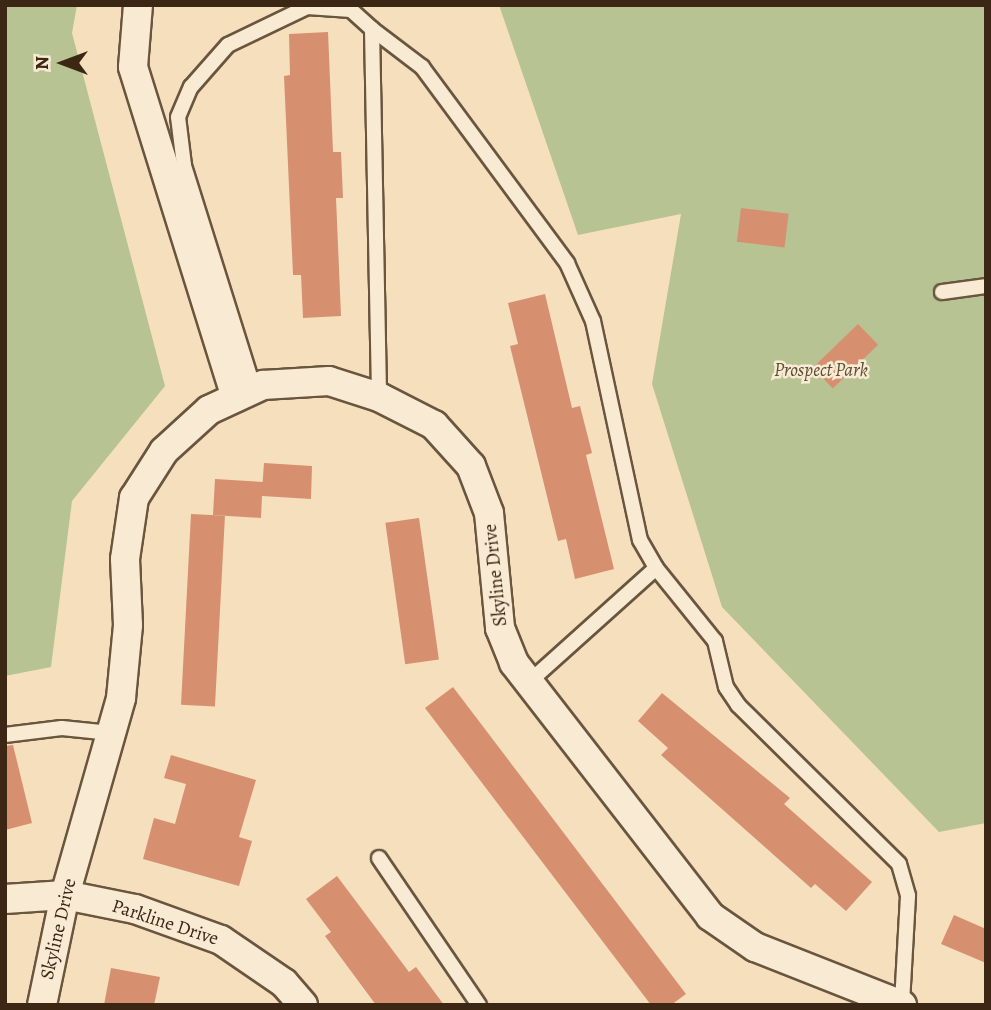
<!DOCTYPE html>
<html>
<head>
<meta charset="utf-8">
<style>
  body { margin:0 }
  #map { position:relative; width:991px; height:1010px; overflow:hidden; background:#f6dfbc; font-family:Alegreya,serif }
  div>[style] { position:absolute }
  .green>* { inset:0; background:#b8c394 }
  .building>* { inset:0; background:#d69070; transform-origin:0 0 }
  .roads { filter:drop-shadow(2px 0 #6a553e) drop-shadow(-2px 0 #6a553e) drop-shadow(0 2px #6a553e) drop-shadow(0 -2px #6a553e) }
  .lane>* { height:14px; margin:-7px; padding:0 7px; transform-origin:7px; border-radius:7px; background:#f9ead3 }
  .street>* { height:28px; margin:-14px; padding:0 14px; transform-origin:14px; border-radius:14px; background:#f9ead3 }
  span { translate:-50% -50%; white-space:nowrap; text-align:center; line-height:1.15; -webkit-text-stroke:5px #f9ead3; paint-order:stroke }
  .park-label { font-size:19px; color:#5a4e34; font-style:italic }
  .street-label { font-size:19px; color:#3b2714 }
  .frame { position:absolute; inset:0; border:7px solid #3b2714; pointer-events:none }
  .north { position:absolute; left:28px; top:28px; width:70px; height:70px; -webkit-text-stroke:5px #f9ead3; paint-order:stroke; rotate:270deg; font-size:19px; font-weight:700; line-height:28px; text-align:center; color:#3b2714 }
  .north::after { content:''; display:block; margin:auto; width:24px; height:32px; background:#3b2714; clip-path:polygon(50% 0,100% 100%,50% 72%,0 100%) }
</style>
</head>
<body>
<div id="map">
  <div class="green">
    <i style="clip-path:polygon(5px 5px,77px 5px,72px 33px,165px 386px,72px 501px,51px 667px,5px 676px)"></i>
    <i style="clip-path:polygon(499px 5px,986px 5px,986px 823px,939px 832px,722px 607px,652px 384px,681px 214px,578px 235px)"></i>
  </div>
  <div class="building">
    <i style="clip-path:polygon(328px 32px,333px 152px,341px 152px,343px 198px,336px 198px,341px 316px,303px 318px,301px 275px,293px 275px,284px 76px,290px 75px,289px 34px)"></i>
    <i style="left:741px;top:208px;width:48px;height:34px;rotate:7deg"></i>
    <i style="clip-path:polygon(545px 294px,572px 408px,580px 406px,592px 453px,586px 455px,614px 569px,575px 579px,566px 539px,558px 541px,510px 346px,518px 344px,508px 303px)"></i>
    <i style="left:858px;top:324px;width:29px;height:63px;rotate:46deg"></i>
    <i style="clip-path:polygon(264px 463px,312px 466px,311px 499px,262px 496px,261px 518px,213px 515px,215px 479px,263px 482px,262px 491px)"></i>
    <i style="left:191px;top:514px;width:34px;height:191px;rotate:3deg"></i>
    <i style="left:419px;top:518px;width:143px;height:34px;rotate:82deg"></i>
    <i style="clip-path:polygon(453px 687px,686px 994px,671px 1005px,651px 1005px,425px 708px)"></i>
    <i style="clip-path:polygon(662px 693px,790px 798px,784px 804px,872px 882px,846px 911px,815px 884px,811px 888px,661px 755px,668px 748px,638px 721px)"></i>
    <i style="clip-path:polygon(13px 745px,32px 823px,5px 830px,5px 746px)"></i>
    <i style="clip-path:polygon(171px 755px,256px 780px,239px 837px,252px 841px,239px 886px,143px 859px,154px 818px,175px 824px,186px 784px,164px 778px)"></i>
    <i style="clip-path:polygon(337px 876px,409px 972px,416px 967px,444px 1005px,376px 1005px,325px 936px,331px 932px,306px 899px)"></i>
    <i style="clip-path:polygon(954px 915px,986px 929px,986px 963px,941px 944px)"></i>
    <i style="clip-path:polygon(111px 968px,160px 977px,154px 1005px,104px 1005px)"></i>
  </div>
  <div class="roads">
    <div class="lane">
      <i style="left:372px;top:29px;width:63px;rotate:37.2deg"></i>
      <i style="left:422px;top:67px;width:244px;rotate:53.5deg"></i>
      <i style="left:567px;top:263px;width:64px;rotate:65.9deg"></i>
      <i style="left:593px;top:321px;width:224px;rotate:77.9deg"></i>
      <i style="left:640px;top:540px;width:32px;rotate:60deg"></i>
      <i style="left:656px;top:568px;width:171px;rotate:138.1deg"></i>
      <i style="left:942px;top:292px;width:44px;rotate:-7.8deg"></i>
      <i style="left:254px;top:389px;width:235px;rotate:-107.4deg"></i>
      <i style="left:184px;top:165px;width:48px;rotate:-97.1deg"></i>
      <i style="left:178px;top:117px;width:33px;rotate:-67deg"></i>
      <i style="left:191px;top:87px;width:56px;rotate:-48.6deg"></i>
      <i style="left:228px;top:45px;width:88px;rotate:-25.7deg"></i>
      <i style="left:307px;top:7px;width:44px;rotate:3.9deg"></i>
      <i style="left:351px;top:10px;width:28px;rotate:42deg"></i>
      <i style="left:372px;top:29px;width:368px;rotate:88.9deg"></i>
      <i style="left:656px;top:568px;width:94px;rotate:51.1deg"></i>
      <i style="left:715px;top:641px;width:47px;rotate:76.6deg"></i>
      <i style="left:726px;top:687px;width:22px;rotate:56deg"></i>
      <i style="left:738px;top:705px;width:226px;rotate:44.6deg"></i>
      <i style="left:899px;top:864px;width:33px;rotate:74deg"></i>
      <i style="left:908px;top:896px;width:109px;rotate:93.2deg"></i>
      <i style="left:5px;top:735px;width:57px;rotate:-7deg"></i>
      <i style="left:62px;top:728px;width:49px;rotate:5.8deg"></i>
      <i style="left:379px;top:858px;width:178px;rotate:55.8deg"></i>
    </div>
    <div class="street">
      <i style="left:138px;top:5px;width:62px;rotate:94.6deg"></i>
      <i style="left:133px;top:67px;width:346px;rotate:72.7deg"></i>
      <i style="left:5px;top:899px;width:60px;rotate:-3.8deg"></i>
      <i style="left:65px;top:895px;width:71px;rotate:11.3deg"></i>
      <i style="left:135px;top:909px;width:91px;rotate:19.8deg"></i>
      <i style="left:221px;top:940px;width:76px;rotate:34.3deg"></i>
      <i style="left:284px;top:983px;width:29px;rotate:49deg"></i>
      <i style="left:42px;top:1005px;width:112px;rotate:-78.2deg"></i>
      <i style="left:65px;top:895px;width:205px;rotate:-74.1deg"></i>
      <i style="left:121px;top:698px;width:73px;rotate:-84.5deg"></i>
      <i style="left:128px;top:625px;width:66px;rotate:-92.6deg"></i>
      <i style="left:125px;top:559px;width:62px;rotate:-81.6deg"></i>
      <i style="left:134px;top:498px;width:56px;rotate:-57.4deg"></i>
      <i style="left:164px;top:451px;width:61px;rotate:-42.3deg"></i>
      <i style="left:209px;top:410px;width:60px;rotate:-24.8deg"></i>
      <i style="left:263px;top:385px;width:66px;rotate:-3.5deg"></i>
      <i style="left:329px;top:381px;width:52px;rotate:17.7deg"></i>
      <i style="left:379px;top:397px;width:62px;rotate:27deg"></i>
      <i style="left:434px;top:425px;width:55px;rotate:47.9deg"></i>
      <i style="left:471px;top:466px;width:50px;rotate:69deg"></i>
      <i style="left:489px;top:513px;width:116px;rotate:84.5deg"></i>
      <i style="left:500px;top:628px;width:38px;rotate:68deg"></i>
      <i style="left:514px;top:663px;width:320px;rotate:52.2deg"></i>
      <i style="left:710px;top:916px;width:55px;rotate:34.6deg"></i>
      <i style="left:755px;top:947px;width:158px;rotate:21.5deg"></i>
    </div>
  </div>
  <div class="park-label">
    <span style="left:821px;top:371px">Prospect Park</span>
  </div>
  <div class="street-label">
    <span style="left:496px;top:575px;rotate:-96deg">Skyline Drive</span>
    <span style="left:165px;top:923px;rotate:18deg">Parkline Drive</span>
    <span style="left:59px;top:929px;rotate:-77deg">Skyline Drive</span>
  </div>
  <div class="frame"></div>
  <div class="north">N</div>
</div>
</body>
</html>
